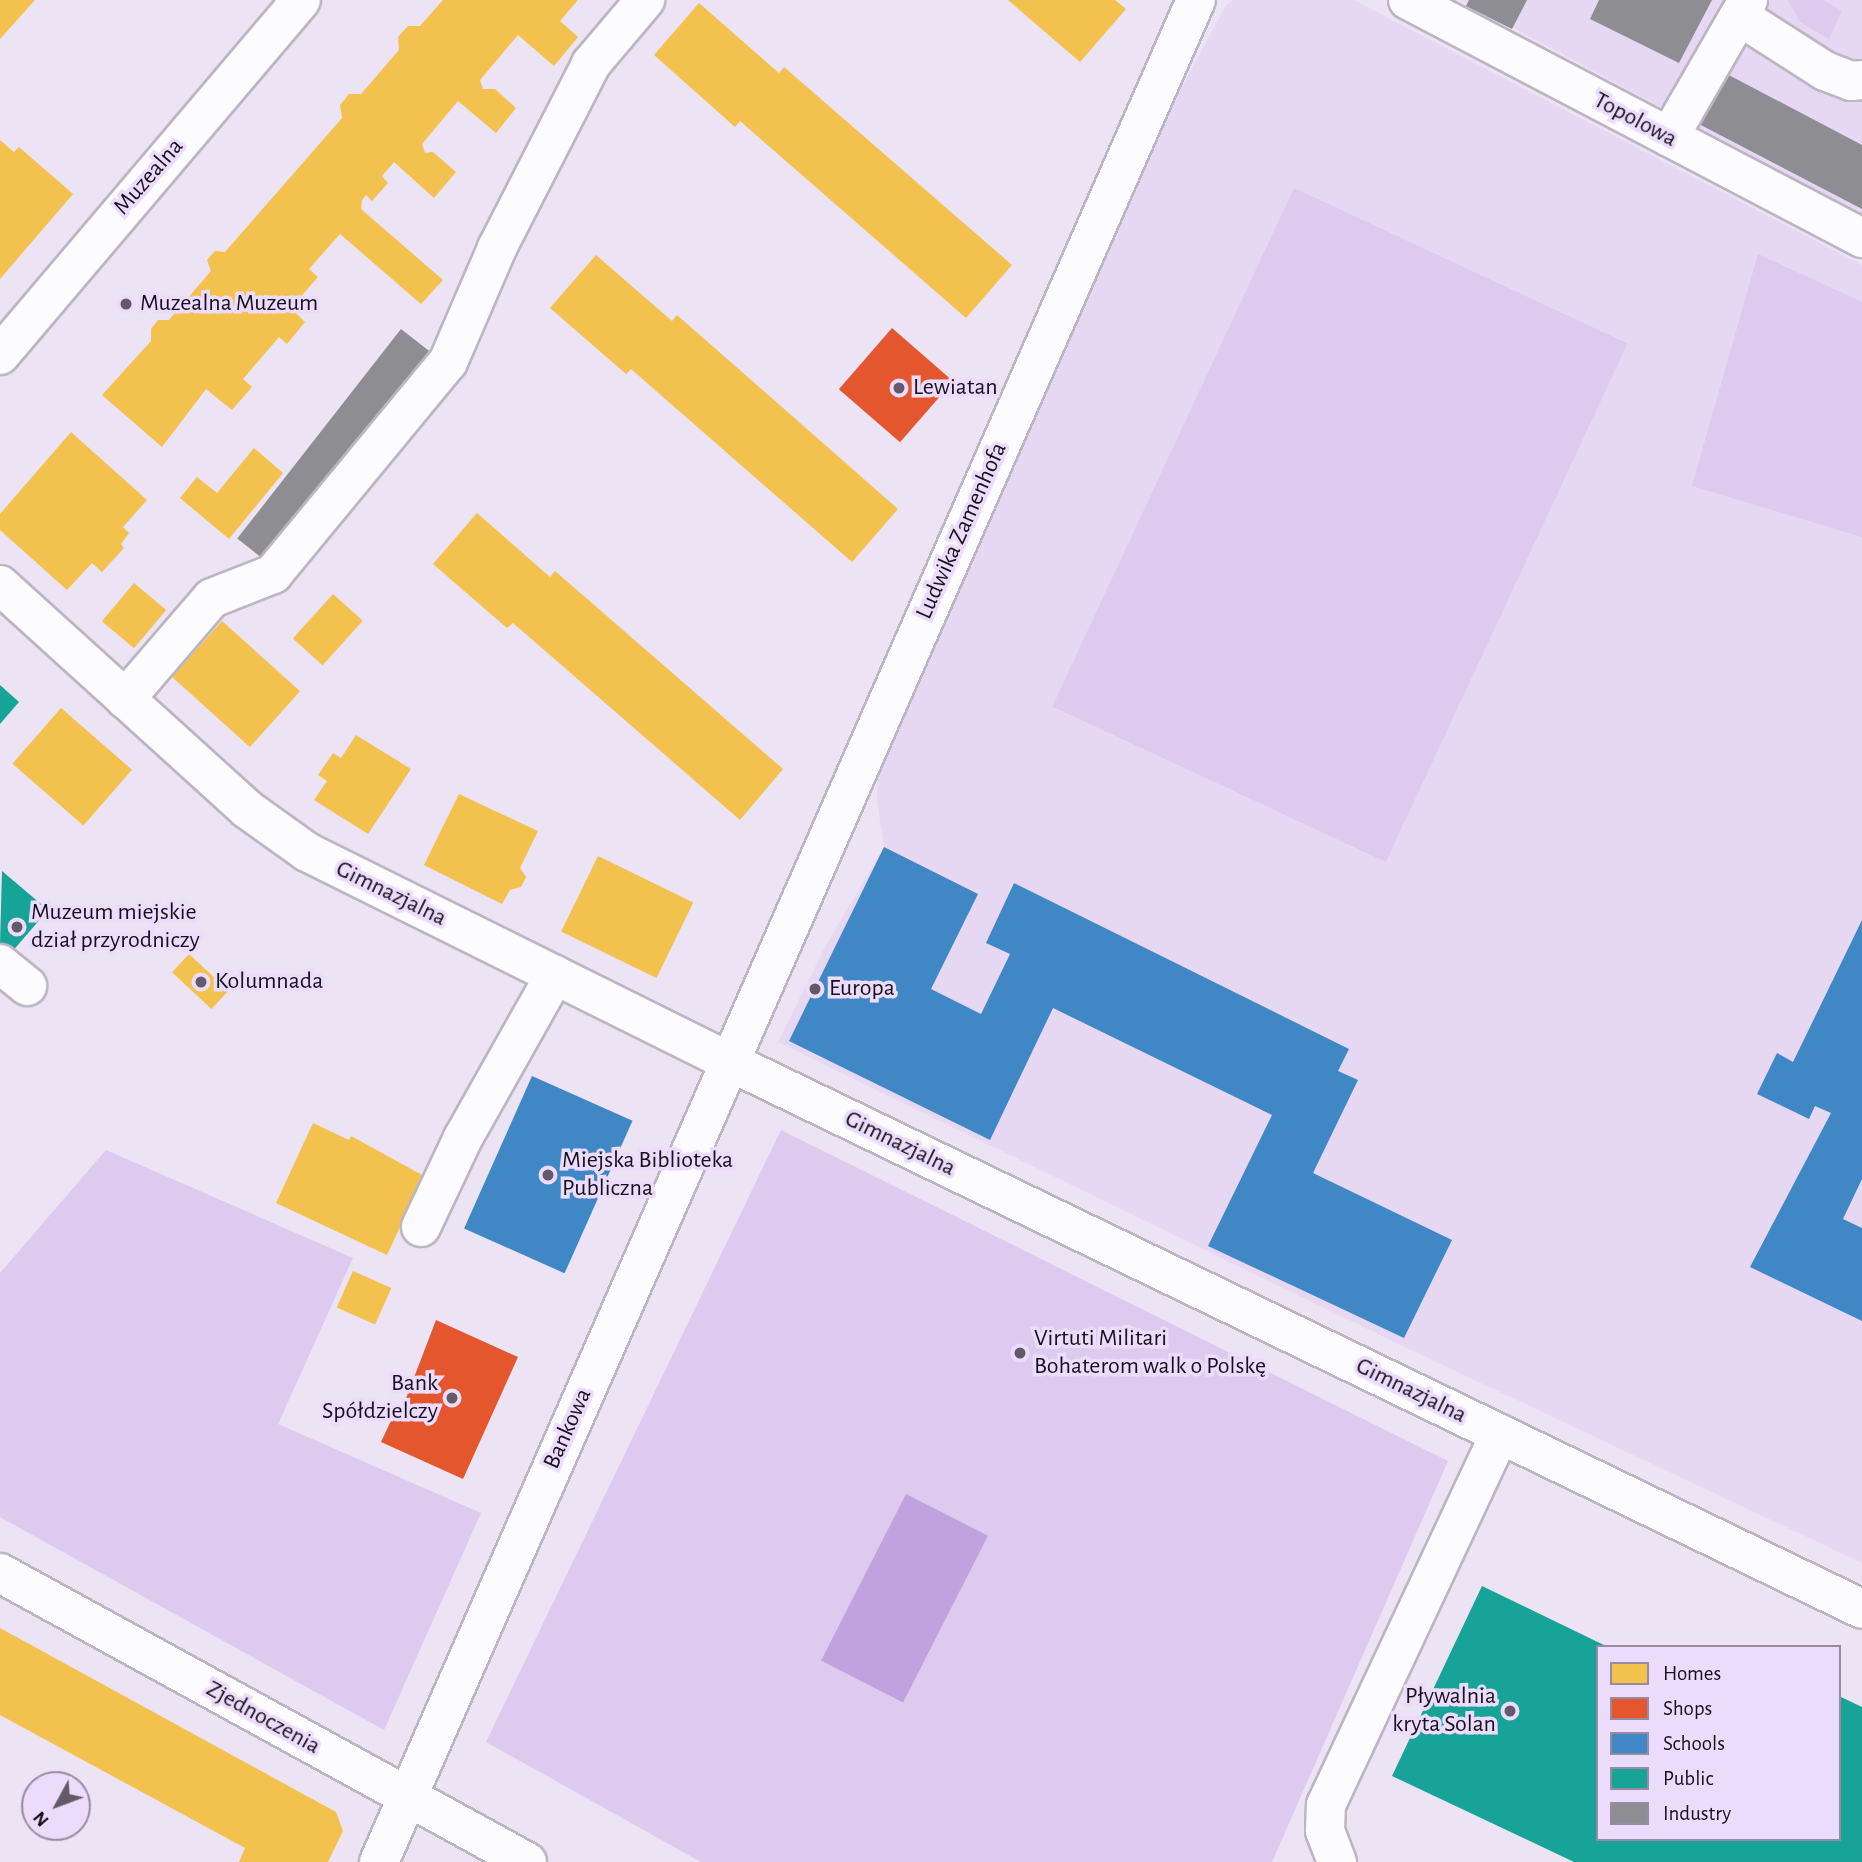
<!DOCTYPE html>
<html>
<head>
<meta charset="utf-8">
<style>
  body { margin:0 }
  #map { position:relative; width:1862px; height:1862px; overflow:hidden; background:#ece3f4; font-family:"Alegreya Sans",sans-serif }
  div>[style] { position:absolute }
  .built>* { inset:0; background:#e6d7f3 }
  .green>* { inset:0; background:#ddcaee; transform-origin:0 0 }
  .water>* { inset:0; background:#c2a2de; transform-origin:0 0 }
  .homes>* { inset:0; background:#f2c14e; transform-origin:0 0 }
  .shops>* { inset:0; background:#e4572e; transform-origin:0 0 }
  .schools>* { inset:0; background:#3f88c5; transform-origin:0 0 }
  .public>* { inset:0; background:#17a398 }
  .industry>* { inset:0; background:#8d8d92; transform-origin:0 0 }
  .roads { filter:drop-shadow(2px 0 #bcb5c2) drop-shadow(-2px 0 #bcb5c2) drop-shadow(0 2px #bcb5c2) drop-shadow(0 -2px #bcb5c2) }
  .minor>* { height:38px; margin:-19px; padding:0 19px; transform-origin:19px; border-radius:19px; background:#fcfbfd }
  .dots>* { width:19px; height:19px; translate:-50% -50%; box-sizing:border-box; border:4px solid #ecdcfb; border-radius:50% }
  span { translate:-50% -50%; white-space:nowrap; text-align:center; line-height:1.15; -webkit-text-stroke:7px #ecdcfb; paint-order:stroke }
  .street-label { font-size:24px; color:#17111c }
  .poi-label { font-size:24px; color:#17111c }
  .left { translate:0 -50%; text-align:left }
  .right { translate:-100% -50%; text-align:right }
  .legend { position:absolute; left:1596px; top:1645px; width:245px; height:196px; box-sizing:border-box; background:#ecdcfb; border:2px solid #978ba2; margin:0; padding:9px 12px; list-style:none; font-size:21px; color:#17111c }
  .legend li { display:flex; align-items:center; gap:14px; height:35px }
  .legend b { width:35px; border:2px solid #978ba2 }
  .north { position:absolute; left:21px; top:1771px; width:70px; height:70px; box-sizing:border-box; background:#ecdcfb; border:2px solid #978ba2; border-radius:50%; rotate:229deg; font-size:19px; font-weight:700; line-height:28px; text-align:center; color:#17111c }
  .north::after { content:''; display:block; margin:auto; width:24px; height:32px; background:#625a68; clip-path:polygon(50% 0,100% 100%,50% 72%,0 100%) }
</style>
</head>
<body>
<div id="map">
  <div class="built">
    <i style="clip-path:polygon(1234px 0,1354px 0,1862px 265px,1862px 1563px,1390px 1340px,778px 1042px,826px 945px,884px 847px,877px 800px,878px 770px,1180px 91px,1226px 5px)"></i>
    <i style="clip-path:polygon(1461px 0,1862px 0,1862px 215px)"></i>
  </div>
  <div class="green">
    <i style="clip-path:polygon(1788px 0,1824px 0,1842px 11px,1829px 39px,1800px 22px)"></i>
    <i style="left:1294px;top:188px;width:368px;height:572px;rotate:25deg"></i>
    <i style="clip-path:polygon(1758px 254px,1862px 302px,1862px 537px,1692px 486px)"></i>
    <i style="clip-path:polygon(781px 1130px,1448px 1461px,1272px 1862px,701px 1862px,486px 1742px)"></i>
    <i style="clip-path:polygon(106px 1150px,353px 1258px,278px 1424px,481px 1513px,384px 1730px,0 1517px,0 1273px)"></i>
  </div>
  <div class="water">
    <i style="left:906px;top:1494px;width:92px;height:187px;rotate:27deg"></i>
  </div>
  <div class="homes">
    <i style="clip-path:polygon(0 0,35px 0,0 39px)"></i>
    <i style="clip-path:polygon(443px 0,578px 0,560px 21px,578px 37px,554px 66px,518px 35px,480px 80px,483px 89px,495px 89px,516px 108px,496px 133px,458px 101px,422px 144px,425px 153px,433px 152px,456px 172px,434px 198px,394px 162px,382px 176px,388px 183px,372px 201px,366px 195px,362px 200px,361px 209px,443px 280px,421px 304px,340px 234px,309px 269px,318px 277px,291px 308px,305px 322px,287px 344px,279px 337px,243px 379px,252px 387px,232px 410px,206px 389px,162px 447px,102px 395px,151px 341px,151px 329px,158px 320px,169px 320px,211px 271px,207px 260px,215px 251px,225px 252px,342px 118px,340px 105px,349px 94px,361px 94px,399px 50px,398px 37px,408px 26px,420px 26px)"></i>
    <i style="clip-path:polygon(1008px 0,1115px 0,1126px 9px,1080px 62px)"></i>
    <i style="clip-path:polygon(699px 3px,779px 73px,784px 67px,1012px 265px,966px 318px,740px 121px,735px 127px,654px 55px)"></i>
    <i style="clip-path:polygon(0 140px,14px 152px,19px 147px,73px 194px,0 279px)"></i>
    <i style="clip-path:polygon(596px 255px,672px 321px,677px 315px,898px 509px,852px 562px,631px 369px,626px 374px,550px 308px)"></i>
    <i style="clip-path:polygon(71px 432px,147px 500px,123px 527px,129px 533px,121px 544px,124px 548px,102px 572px,92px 563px,67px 590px,0 530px,0 514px)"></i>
    <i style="clip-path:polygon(254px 448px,283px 473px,229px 539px,180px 498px,197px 477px,217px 493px)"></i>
    <i style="clip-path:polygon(477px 513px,550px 577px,555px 571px,783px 769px,740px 820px,513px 623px,507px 628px,433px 564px)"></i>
    <i style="left:134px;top:583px;width:42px;height:50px;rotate:40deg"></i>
    <i style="left:333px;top:594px;width:40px;height:60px;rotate:42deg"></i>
    <i style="left:222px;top:621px;width:105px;height:75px;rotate:42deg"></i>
    <i style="left:61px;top:708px;width:94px;height:74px;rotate:41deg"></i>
    <i style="clip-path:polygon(356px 735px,411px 769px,368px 834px,314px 800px,327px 781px,318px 775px,333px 753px,341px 758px)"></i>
    <i style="clip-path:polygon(459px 794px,538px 831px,520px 868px,526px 877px,521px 887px,510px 890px,502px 904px,424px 865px)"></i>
    <i style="left:598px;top:856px;width:106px;height:84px;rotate:26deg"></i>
    <i style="left:189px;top:954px;width:54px;height:25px;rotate:43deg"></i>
    <i style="clip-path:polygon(313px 1123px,349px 1140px,351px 1136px,424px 1176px,387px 1255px,276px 1203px)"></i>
    <i style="left:353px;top:1271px;width:42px;height:40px;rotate:24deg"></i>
    <i style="clip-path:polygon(0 1628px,336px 1812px,343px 1831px,328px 1862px,239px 1862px,245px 1848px,0 1715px)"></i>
  </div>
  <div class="shops">
    <i style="left:892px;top:328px;width:81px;height:81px;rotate:41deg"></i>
    <i style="clip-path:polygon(436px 1320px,518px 1357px,463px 1479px,381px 1442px,395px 1412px,400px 1414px)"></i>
  </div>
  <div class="schools">
    <i style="clip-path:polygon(884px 847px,978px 894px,931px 989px,981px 1014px,1010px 954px,986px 943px,1014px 883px,1349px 1049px,1338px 1071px,1358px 1080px,1313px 1173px,1452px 1240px,1404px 1338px,1208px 1246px,1272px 1115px,1053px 1008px,990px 1140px,789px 1041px)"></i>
    <i style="clip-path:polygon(1862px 920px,1862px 1179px,1843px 1219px,1862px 1228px,1862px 1321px,1750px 1267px,1831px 1113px,1815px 1106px,1809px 1119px,1757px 1094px,1777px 1053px,1793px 1062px)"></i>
    <i style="left:532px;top:1076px;width:110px;height:167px;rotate:24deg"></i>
  </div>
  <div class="public">
    <i style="clip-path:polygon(0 685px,19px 702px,0 724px)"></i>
    <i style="clip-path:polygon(2px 871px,48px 910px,11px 953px,0 944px)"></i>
    <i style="clip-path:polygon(1482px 1586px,1608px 1647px,1598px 1647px,1598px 1839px,1839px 1839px,1839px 1696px,1862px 1707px,1862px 1862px,1574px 1862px,1392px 1776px)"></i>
  </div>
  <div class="industry">
    <i style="clip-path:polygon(1469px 0,1527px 0,1512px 29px,1466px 6px)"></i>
    <i style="clip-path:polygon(1599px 0,1712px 0,1679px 63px,1590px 19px)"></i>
    <i style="clip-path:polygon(1725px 73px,1862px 145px,1862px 209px,1697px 123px)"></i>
    <i style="left:401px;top:329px;width:37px;height:266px;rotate:38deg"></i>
  </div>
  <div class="roads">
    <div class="minor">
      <i style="left:1408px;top:0;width:513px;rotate:27.66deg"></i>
      <i style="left:1739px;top:16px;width:102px;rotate:32.6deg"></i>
      <i style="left:1825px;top:71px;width:28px;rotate:21deg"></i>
      <i style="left:1851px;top:81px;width:11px;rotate:-5deg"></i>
      <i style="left:1669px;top:137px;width:158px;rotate:-60deg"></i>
      <i style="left:0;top:355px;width:465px;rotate:-49.7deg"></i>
      <i style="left:0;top:585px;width:333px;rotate:42.2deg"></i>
      <i style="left:247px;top:809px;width:74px;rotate:35.6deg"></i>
      <i style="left:307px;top:852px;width:470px;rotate:26.4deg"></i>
      <i style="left:728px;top:1061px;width:1259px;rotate:25.79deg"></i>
      <i style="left:125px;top:699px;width:133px;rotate:-49.3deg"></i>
      <i style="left:212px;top:598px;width:66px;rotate:-21.5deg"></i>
      <i style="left:273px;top:574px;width:275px;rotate:-50.5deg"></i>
      <i style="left:448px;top:362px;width:124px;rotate:-66.7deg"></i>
      <i style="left:497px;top:248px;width:207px;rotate:-62.9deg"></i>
      <i style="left:591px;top:64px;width:84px;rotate:-49.8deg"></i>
      <i style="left:0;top:964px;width:35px;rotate:39deg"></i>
      <i style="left:421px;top:1227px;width:98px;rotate:-64.7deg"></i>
      <i style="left:463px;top:1138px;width:187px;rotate:-60.6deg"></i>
      <i style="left:0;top:1573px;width:601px;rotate:28.74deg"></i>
      <i style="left:379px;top:1862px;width:2033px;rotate:-66.31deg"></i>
      <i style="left:1337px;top:1862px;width:33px;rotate:-111deg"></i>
      <i style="left:1325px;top:1831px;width:26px;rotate:-88deg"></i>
      <i style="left:1326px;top:1805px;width:410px;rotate:-64.9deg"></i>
    </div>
  </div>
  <div class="dots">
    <i style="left:126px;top:304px;background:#625a68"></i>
    <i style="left:899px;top:388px;background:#625a68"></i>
    <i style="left:17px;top:927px;background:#625a68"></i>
    <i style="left:201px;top:982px;background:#625a68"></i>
    <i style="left:815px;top:989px;background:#625a68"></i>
    <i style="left:548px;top:1175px;background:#625a68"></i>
    <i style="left:1020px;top:1353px;background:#625a68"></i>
    <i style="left:452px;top:1398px;background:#625a68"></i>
    <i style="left:1510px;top:1711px;background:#625a68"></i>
  </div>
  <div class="street-label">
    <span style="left:1635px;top:120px;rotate:28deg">Topolowa</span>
    <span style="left:149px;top:177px;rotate:-49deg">Muzealna</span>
    <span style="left:962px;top:531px;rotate:-66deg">Ludwika Zamenhofa</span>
    <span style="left:391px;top:894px;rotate:26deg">Gimnazjalna</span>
    <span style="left:900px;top:1144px;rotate:26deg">Gimnazjalna</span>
    <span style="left:1411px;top:1391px;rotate:26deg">Gimnazjalna</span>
    <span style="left:568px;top:1429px;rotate:-66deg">Bankowa</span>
    <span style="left:263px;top:1718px;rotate:29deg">Zjednoczenia</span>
  </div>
  <div class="poi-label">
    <span class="left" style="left:140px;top:304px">Muzealna Muzeum</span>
    <span class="left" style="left:913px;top:388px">Lewiatan</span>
    <span class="left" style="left:31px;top:927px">Muzeum miejskie<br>dział przyrodniczy</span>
    <span class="left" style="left:215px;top:982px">Kolumnada</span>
    <span class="left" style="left:829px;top:989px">Europa</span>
    <span class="left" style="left:562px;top:1175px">Miejska Biblioteka<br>Publiczna</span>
    <span class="left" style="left:1034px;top:1353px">Virtuti Militari<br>Bohaterom walk o Polskę</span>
    <span class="right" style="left:438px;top:1398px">Bank<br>Spółdzielczy</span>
    <span class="right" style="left:1496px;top:1711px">Pływalnia<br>kryta Solan</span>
  </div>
  <ul class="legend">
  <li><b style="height:19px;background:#f2c14e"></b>Homes</li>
  <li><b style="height:19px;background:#e4572e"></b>Shops</li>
  <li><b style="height:19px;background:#3f88c5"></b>Schools</li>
  <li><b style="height:19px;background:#17a398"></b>Public</li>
  <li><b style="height:19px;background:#8d8d92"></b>Industry</li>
  </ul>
  <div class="north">N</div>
</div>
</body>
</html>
